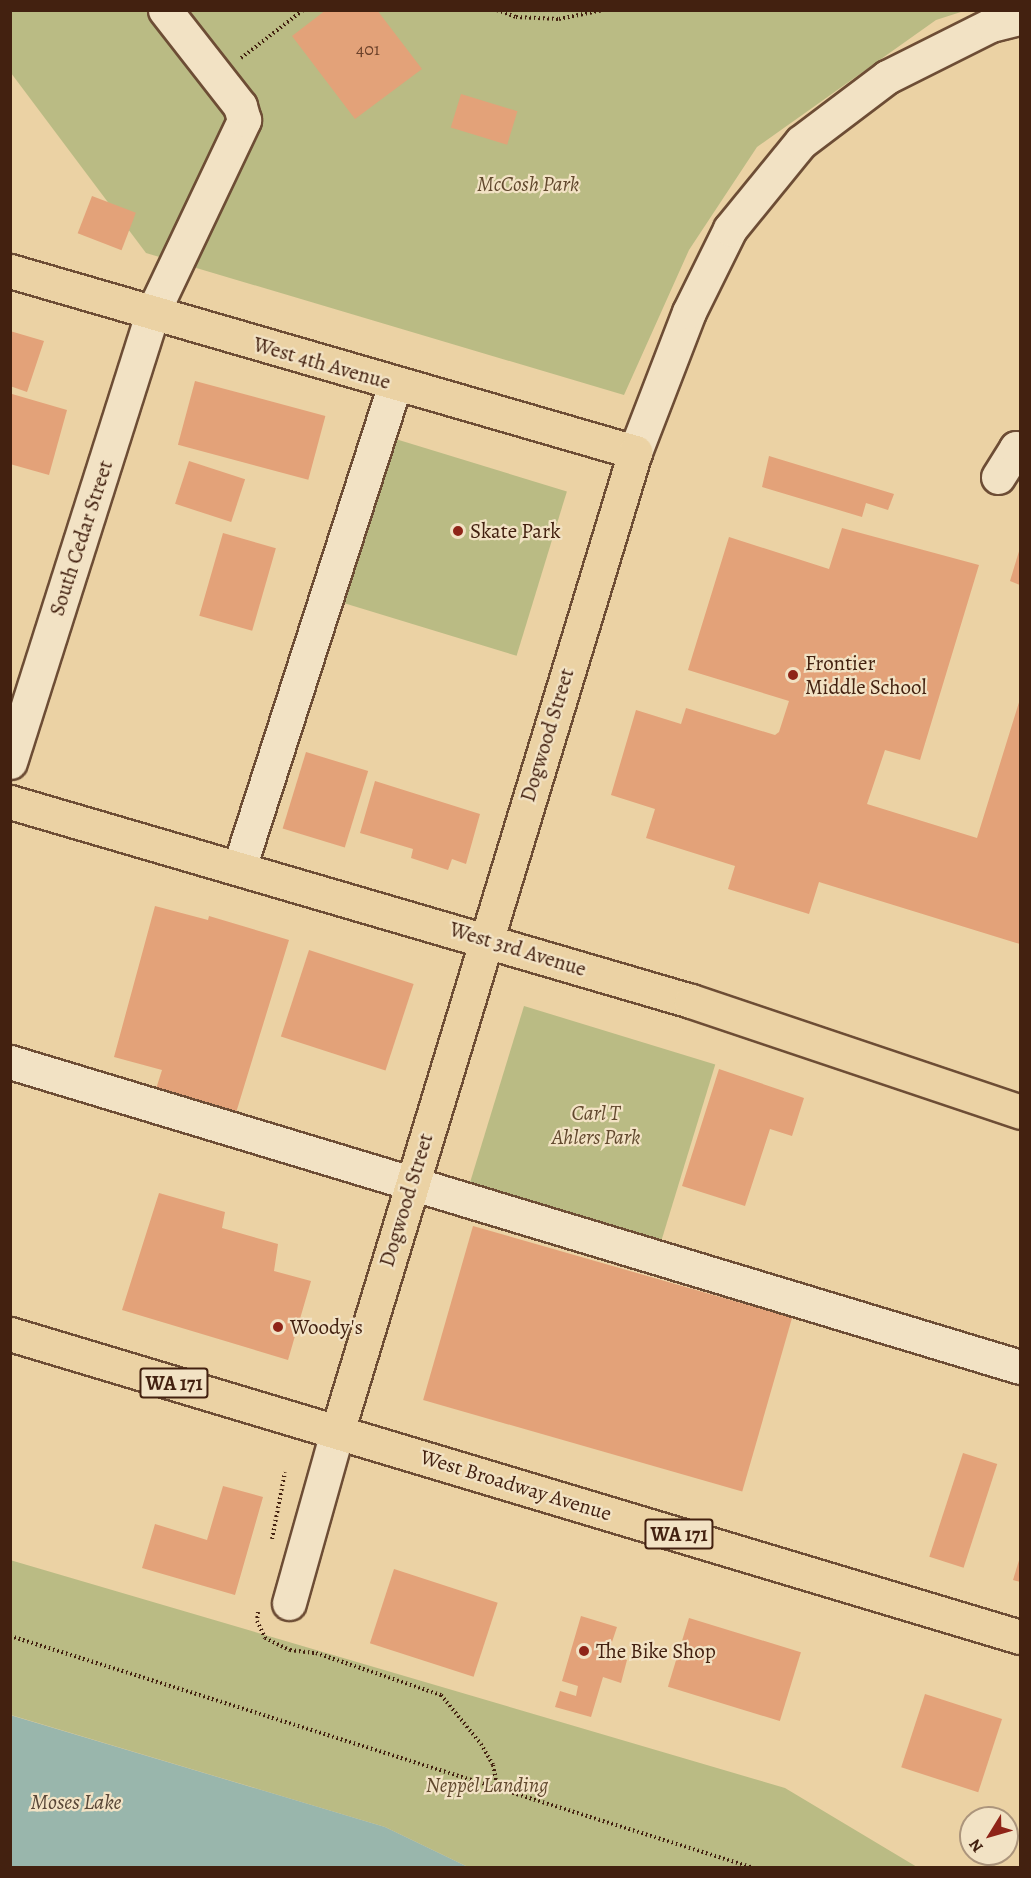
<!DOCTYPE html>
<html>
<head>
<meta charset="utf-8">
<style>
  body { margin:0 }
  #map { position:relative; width:1031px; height:1878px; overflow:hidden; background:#ebd2a4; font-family:Alegreya,serif }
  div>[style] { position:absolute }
  .green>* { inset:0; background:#babb84; transform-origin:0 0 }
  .water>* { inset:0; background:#99b6ac }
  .building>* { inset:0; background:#e3a279; transform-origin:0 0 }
  .path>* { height:4px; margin-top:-2px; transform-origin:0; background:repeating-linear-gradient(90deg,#432110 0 1.5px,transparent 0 4.5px) }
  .roads { filter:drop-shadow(2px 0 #6d4d35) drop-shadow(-2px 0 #6d4d35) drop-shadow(0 2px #6d4d35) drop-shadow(0 -2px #6d4d35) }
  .minor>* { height:33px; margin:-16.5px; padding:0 16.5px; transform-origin:16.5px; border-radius:16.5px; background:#f2e2c4 }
  .major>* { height:33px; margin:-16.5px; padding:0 16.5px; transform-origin:16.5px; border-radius:16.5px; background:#ebd2a4 }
  .dots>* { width:16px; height:16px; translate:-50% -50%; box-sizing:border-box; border:3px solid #f2e2c4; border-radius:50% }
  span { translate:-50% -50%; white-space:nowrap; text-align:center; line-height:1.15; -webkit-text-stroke:4.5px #f2e2c4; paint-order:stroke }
  .number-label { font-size:18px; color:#6b412a }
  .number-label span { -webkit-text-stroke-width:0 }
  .shield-label span { padding:2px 4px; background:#f2e2c4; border:2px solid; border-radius:4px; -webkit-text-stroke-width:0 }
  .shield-label { font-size:20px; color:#432110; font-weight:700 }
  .park-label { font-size:21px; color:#61482d; font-style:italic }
  .street-label { font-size:21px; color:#432110 }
  .poi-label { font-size:21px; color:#432110 }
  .left { translate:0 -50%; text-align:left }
  .water-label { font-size:22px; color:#584637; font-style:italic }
  .frame { position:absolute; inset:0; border:12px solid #432110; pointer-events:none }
  .north { position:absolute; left:959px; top:1806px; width:60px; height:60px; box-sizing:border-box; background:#f2e2c4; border:2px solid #ac957c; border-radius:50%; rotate:233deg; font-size:16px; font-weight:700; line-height:24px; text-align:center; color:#432110 }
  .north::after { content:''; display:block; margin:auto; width:21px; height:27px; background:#8f2418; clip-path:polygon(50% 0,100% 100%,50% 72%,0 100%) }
</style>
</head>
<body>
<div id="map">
  <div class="green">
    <i style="clip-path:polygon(11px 11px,964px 11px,936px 20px,757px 147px,689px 250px,624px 395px,146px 253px,11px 73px)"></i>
    <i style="left:389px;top:437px;width:186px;height:172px;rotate:17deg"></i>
    <i style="left:524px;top:1006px;width:200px;height:187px;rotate:17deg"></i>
    <i style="clip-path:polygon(10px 1560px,785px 1788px,917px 1867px,468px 1867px,385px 1827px,11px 1715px)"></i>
  </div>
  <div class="water">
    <i style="clip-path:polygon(10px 1715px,385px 1827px,468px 1867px,11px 1867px)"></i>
  </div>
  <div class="building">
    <i style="clip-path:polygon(326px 10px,377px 10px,422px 69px,355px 119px,292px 36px)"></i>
    <i style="left:461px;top:94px;width:59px;height:35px;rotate:17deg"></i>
    <i style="left:92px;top:196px;width:47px;height:40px;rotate:21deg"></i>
    <i style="clip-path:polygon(10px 331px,44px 341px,27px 392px,10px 386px)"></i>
    <i style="left:195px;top:381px;width:135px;height:66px;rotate:15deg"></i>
    <i style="clip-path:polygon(12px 394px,67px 410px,49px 475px,10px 464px)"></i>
    <i style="clip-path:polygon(769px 456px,894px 494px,888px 510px,866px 503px,862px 517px,762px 487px)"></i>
    <i style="left:189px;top:461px;width:59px;height:45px;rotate:18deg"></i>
    <i style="clip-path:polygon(842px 528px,979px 565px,920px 760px,885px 750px,867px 804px,977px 838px,1020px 699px,1020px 944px,819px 882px,809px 914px,728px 889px,735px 866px,646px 838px,655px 809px,611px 795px,636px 710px,681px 724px,686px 708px,775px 735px,779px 732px,789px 701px,688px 670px,729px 537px,829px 569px)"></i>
    <i style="left:223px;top:533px;width:55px;height:86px;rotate:16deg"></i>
    <i style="clip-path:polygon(1020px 548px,1020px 585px,1010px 581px)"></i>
    <i style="left:306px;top:752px;width:65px;height:80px;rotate:17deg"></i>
    <i style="clip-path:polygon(375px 781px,480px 814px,466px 864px,452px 859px,448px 870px,411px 858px,413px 849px,360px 833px)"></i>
    <i style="clip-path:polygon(155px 906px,208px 920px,209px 916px,289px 940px,235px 1116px,155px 1092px,162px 1070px,114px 1057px)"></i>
    <i style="left:309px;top:950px;width:110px;height:91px;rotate:18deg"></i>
    <i style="clip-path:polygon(719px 1069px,804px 1098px,792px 1136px,770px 1129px,745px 1206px,682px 1186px)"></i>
    <i style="clip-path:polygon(159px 1193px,225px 1212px,222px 1228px,278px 1244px,274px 1271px,311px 1281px,288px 1360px,122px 1310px)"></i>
    <i style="left:473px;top:1226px;width:332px;height:181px;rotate:16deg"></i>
    <i style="left:963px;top:1453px;width:36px;height:109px;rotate:18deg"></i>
    <i style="clip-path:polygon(223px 1486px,263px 1497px,235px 1595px,142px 1568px,155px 1524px,207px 1540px)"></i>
    <i style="clip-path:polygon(1020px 1557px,1020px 1582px,1013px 1580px)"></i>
    <i style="left:394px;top:1569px;width:109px;height:78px;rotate:18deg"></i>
    <i style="clip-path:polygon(581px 1616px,617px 1627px,608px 1654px,627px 1660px,621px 1683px,603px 1677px,591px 1717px,555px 1707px,560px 1691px,576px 1696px,578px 1686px,562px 1681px)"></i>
    <i style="left:689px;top:1618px;width:117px;height:72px;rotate:17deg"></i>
    <i style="left:925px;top:1694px;width:81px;height:77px;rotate:18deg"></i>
  </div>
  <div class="path">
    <i style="left:497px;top:10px;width:20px;rotate:20deg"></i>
    <i style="left:516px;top:17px;width:43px;rotate:2.7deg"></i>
    <i style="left:559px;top:19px;width:45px;rotate:-11.6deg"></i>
    <i style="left:241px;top:58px;width:78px;rotate:-37.7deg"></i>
    <i style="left:272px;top:1539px;width:68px;rotate:-79deg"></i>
    <i style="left:258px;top:1612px;width:9px;rotate:96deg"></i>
    <i style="left:257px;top:1621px;width:19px;rotate:65deg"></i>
    <i style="left:265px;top:1638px;width:28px;rotate:26deg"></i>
    <i style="left:290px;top:1650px;width:26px;rotate:7deg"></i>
    <i style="left:316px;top:1653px;width:132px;rotate:18.6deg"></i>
    <i style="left:441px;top:1695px;width:63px;rotate:50.8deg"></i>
    <i style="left:481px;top:1744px;width:24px;rotate:60deg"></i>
    <i style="left:493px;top:1765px;width:21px;rotate:79deg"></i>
    <i style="left:10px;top:1636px;width:779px;rotate:17.32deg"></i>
  </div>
  <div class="roads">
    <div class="minor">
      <i style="left:635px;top:452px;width:150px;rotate:-68.9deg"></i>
      <i style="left:689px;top:312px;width:93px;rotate:-63.7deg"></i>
      <i style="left:730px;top:229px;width:112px;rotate:-50.8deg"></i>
      <i style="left:801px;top:142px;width:108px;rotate:-37.1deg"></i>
      <i style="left:887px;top:77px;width:116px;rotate:-26.6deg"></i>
      <i style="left:991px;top:25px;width:30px;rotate:-14deg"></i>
      <i style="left:998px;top:477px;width:34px;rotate:-58deg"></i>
      <i style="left:1016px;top:448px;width:4px;rotate:14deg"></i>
      <i style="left:10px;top:762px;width:470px;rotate:-72.4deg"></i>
      <i style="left:152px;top:314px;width:215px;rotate:-64.6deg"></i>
      <i style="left:244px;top:120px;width:15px;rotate:-106deg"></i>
      <i style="left:240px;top:106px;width:122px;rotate:-128deg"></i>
      <i style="left:239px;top:868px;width:509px;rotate:-72.14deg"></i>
      <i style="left:10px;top:1062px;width:1055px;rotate:16.8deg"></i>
      <i style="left:289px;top:1603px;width:178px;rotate:-74.3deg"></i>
    </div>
    <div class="major">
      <i style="left:10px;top:271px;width:651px;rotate:16.15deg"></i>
      <i style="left:635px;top:452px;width:1024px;rotate:106.91deg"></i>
      <i style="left:10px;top:802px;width:709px;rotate:16.29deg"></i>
      <i style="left:691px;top:1001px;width:347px;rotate:18.6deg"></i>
      <i style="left:10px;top:1334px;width:1054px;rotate:16.7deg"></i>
    </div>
  </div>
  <div class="dots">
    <i style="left:458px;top:531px;background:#8f2418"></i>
    <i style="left:793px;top:675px;background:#8f2418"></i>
    <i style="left:278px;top:1327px;background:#8f2418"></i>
    <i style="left:584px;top:1651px;background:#8f2418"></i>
  </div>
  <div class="number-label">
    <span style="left:368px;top:49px">401</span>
  </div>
  <div class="shield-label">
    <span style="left:174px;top:1383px">WA 171</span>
    <span style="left:679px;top:1534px">WA 171</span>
  </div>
  <div class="park-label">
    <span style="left:528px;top:184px">McCosh Park</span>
    <span style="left:596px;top:1125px">Carl T<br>Ahlers Park</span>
    <span style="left:487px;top:1785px">Neppel Landing</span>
  </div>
  <div class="street-label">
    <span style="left:322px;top:363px;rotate:16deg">West 4th Avenue</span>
    <span style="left:81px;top:538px;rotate:-72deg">South Cedar Street</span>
    <span style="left:547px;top:735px;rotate:-73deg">Dogwood Street</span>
    <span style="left:518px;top:949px;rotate:17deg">West 3rd Avenue</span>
    <span style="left:406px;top:1200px;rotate:-73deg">Dogwood Street</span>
    <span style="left:516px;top:1485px;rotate:17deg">West Broadway Avenue</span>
  </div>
  <div class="poi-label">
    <span class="left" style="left:470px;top:531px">Skate Park</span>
    <span class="left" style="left:805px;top:675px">Frontier<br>Middle School</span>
    <span class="left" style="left:290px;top:1327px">Woody's</span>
    <span class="left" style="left:596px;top:1651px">The Bike Shop</span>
  </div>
  <div class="water-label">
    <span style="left:76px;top:1803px">Moses Lake</span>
  </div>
  <div class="frame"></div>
  <div class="north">N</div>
</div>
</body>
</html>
